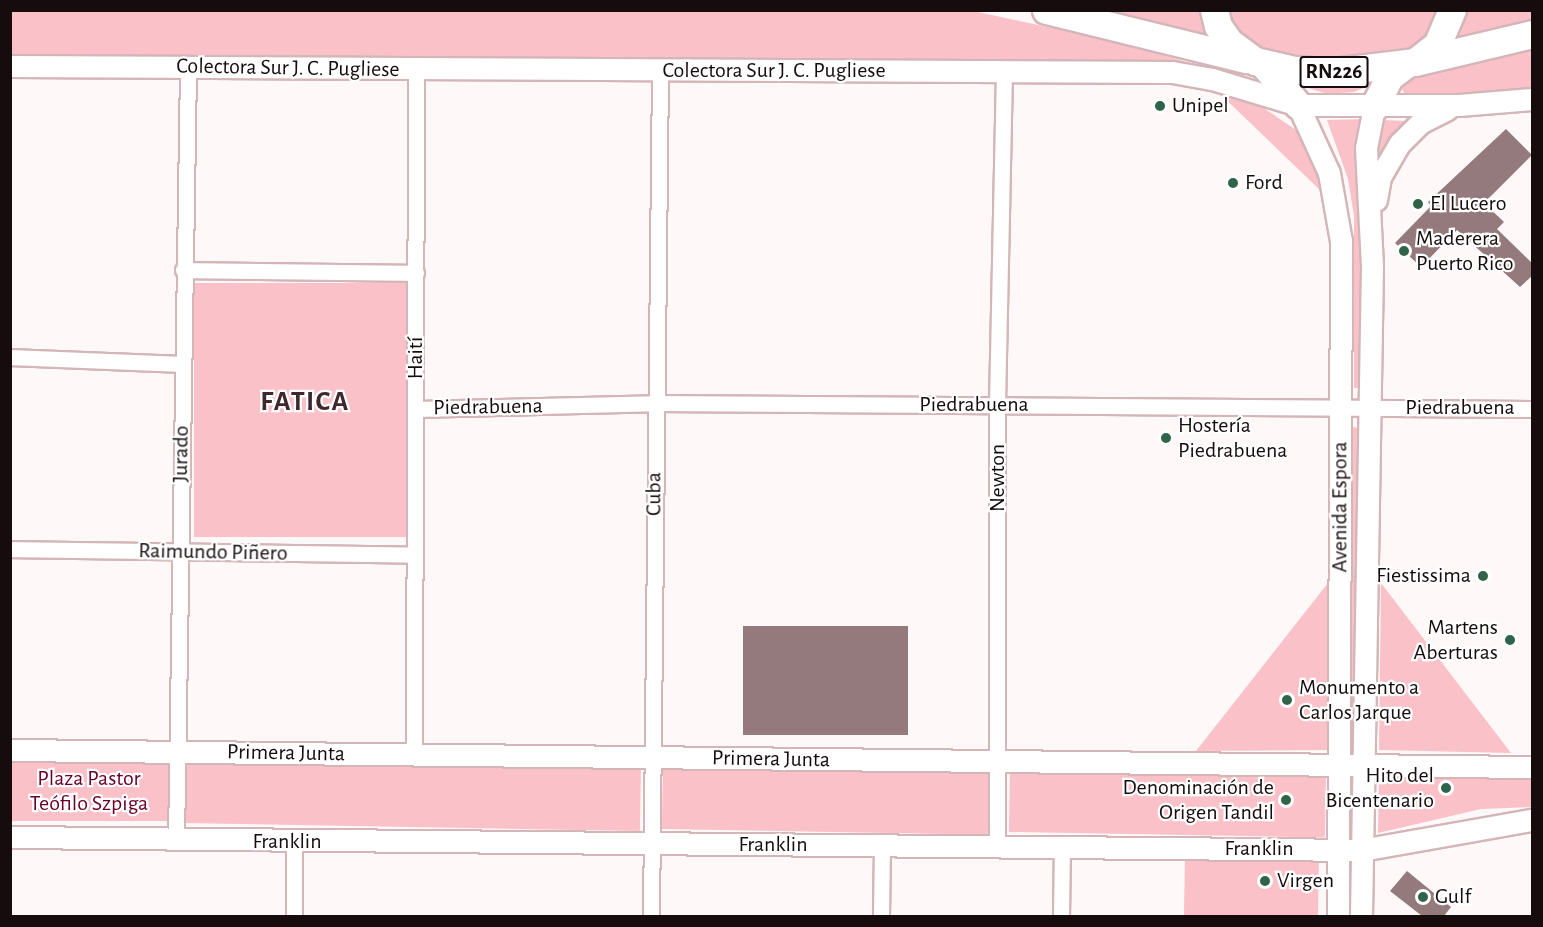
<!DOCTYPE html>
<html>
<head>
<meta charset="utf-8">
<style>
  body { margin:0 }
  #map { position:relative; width:1543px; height:927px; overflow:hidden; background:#fef8f8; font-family:"Alegreya Sans",sans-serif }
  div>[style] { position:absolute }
  .green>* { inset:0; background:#fac1c9; transform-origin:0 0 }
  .building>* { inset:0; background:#957a7d; transform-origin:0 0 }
  .roads { filter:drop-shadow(2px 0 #d4b6b9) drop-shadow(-2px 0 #d4b6b9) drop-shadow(0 2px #d4b6b9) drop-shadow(0 -2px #d4b6b9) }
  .street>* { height:15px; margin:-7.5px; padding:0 7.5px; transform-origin:7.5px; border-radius:7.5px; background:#fff }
  .secondary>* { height:21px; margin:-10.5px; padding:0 10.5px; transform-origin:10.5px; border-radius:10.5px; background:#fff }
  .highway>* { height:27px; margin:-13.5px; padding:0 13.5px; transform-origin:13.5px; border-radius:13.5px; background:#fff }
  .dots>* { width:16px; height:16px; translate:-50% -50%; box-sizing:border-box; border:3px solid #fff; border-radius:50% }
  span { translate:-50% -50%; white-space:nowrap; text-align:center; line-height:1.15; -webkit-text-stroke:4.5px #fff; paint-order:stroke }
  .shield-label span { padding:2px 4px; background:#fff; border:2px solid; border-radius:4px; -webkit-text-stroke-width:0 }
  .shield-label { font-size:21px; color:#160c0d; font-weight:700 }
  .street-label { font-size:22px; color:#160c0d }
  .poi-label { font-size:22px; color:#160c0d }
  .left { translate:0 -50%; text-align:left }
  .right { translate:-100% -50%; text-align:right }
  .park-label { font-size:22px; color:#680127 }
  .district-label { font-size:28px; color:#3f282c; font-weight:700; letter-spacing:1.5px }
  .frame { position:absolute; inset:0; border:12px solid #160c0d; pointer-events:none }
</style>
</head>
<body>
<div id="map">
  <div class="green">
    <i style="clip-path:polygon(969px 10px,1116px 42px,1208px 68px,11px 60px,11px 11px)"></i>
    <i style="clip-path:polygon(1082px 11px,1203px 11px,1211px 37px)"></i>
    <i style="clip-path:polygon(1225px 11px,1442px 11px,1439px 26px,1415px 51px,1328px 62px,1256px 52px,1233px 32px)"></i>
    <i style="clip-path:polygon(1465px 11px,1532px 11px,1532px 24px,1452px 45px)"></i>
    <i style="clip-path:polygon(1532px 44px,1532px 96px,1405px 95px,1402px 89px,1409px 81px,1449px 65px)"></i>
    <i style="clip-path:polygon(1287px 81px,1369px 80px,1380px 81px,1354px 92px,1327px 94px)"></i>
    <i style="clip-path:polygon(1216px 90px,1249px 98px,1296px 130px,1312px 154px,1322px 188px,1330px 217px,1331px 245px,1320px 190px)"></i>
    <i style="clip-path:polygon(1365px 119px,1361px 209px,1360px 388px,1354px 388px,1354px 216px,1348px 179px,1327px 120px)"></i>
    <i style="clip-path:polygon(1383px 120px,1406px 121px,1377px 164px,1378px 140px)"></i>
    <i style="left:194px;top:283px;width:212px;height:254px"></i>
    <i style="clip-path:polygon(1351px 426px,1358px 428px,1357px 737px,1352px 738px)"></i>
    <i style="clip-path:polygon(1328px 583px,1328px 750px,1196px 751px)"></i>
    <i style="clip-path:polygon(1381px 583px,1511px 753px,1379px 750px)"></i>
    <i style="left:11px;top:759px;width:157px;height:62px"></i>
    <i style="left:184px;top:762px;width:457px;height:61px;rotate:1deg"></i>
    <i style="left:663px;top:765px;width:326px;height:64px;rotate:1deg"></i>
    <i style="left:1010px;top:770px;width:316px;height:62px;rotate:1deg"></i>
    <i style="clip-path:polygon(1379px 772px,1532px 774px,1532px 807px,1481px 809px,1378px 833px)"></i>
    <i style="left:1185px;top:856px;width:134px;height:60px;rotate:1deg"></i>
  </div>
  <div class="building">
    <i style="clip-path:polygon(1506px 129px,1532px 155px,1484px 203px,1504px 222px,1497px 229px,1533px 264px,1533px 275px,1520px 287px,1457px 230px,1421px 267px,1395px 243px,1431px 206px,1428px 202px)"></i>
    <i style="left:743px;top:626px;width:165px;height:109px"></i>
    <i style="clip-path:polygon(1407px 871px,1451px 907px,1444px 916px,1422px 916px,1390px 891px)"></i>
  </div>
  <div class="roads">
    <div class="street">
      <i style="left:183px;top:270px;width:233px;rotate:0.7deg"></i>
      <i style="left:10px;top:357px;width:172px;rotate:2.3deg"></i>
      <i style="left:416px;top:409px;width:238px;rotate:-1.4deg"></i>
      <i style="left:654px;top:403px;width:878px;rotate:0.39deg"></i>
      <i style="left:10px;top:549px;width:405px;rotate:0.8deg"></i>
      <i style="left:414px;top:754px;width:684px;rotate:-89.83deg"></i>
      <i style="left:176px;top:841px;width:774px;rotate:-89.11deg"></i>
      <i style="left:997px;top:847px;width:442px;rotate:-90deg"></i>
      <i style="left:997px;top:405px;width:333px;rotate:-88.8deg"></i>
      <i style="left:294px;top:916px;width:74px;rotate:-90deg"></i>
      <i style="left:651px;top:916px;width:845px;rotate:-89.39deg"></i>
      <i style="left:881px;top:916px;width:70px;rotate:-89.2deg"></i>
      <i style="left:1061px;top:916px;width:68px;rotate:-89.2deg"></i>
    </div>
    <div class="secondary">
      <i style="left:10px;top:66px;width:1162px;rotate:0.3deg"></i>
      <i style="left:1172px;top:72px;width:41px;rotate:9.9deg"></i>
      <i style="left:1212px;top:79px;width:90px;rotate:16.8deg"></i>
      <i style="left:1298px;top:105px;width:161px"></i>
      <i style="left:1459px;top:105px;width:73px;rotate:-4.7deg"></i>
      <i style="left:1298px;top:105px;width:75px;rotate:65.5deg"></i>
      <i style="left:1329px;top:173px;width:69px;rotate:80deg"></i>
      <i style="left:1341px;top:241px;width:675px;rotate:90.25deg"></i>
      <i style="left:1376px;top:200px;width:23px;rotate:-80deg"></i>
      <i style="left:1380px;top:177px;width:39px;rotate:-60deg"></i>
      <i style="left:1400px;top:143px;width:28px;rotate:-45deg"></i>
      <i style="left:1420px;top:123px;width:30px;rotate:-27deg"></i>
      <i style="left:10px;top:750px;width:1522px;rotate:0.64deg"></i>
      <i style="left:10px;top:837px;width:1351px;rotate:0.55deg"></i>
      <i style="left:1361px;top:850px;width:174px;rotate:-10deg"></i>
      <i style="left:1361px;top:916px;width:650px;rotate:-89.03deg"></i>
      <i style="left:1372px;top:266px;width:118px;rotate:-92.9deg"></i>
      <i style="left:1366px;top:148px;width:42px;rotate:-79deg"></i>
    </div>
    <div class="highway">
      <i style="left:1046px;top:10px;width:206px;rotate:13.8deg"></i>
      <i style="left:1214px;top:10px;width:16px;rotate:76deg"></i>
      <i style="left:1218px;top:26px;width:19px;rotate:55deg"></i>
      <i style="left:1229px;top:42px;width:32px;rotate:36deg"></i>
      <i style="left:1255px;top:61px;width:40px;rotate:13deg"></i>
      <i style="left:1294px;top:70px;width:38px;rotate:3deg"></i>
      <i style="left:1332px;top:72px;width:84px;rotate:-6.9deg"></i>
      <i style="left:1415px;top:62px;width:28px;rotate:-38deg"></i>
      <i style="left:1437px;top:45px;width:38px;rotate:-67deg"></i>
      <i style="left:1419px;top:61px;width:116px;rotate:-13.4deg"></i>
      <i style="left:1263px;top:64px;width:54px;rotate:49.5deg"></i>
      <i style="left:1374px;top:107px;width:34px;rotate:-63deg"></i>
      <i style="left:1389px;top:77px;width:20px;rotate:-37deg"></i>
    </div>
  </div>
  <div class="dots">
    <i style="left:1160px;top:106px;background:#2f644a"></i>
    <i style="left:1233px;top:183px;background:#2f644a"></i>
    <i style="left:1418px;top:204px;background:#2f644a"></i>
    <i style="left:1404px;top:251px;background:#2f644a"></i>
    <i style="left:1166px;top:438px;background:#2f644a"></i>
    <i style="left:1483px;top:576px;background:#2f644a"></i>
    <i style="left:1510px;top:640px;background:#2f644a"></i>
    <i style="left:1287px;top:700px;background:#2f644a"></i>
    <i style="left:1446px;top:788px;background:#2f644a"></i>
    <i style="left:1286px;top:800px;background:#2f644a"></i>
    <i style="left:1265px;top:881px;background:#2f644a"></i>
    <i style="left:1423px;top:897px;background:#2f644a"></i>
  </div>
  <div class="shield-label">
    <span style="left:1334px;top:72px">RN226</span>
  </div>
  <div class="street-label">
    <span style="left:288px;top:68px;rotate:1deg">Colectora Sur J. C. Pugliese</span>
    <span style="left:774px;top:71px">Colectora Sur J. C. Pugliese</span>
    <span style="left:416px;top:358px;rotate:-90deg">Haití</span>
    <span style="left:974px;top:405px">Piedrabuena</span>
    <span style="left:488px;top:407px;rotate:-1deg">Piedrabuena</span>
    <span style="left:1460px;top:408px">Piedrabuena</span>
    <span style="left:181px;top:454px;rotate:-89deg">Jurado</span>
    <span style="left:998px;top:478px;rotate:-90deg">Newton</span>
    <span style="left:654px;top:494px;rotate:-90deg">Cuba</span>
    <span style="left:1340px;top:507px;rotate:-90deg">Avenida Espora</span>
    <span style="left:213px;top:552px;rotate:1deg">Raimundo Piñero</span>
    <span style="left:286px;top:753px;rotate:1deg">Primera Junta</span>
    <span style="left:771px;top:759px;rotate:1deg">Primera Junta</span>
    <span style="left:287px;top:842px">Franklin</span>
    <span style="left:773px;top:845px">Franklin</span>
    <span style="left:1259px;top:849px">Franklin</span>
  </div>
  <div class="poi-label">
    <span class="left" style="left:1172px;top:106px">Unipel</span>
    <span class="left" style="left:1245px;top:183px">Ford</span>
    <span class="left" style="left:1430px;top:204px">El Lucero</span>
    <span class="left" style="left:1416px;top:251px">Maderera<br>Puerto Rico</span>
    <span class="left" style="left:1178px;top:438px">Hostería<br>Piedrabuena</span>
    <span class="right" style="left:1471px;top:576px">Fiestissima</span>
    <span class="right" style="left:1498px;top:640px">Martens<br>Aberturas</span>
    <span class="left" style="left:1299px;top:700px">Monumento a<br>Carlos Jarque</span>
    <span class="right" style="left:1434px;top:788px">Hito del<br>Bicentenario</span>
    <span class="right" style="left:1274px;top:800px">Denominación de<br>Origen Tandil</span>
    <span class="left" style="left:1277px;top:881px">Virgen</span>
    <span class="left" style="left:1435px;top:897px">Gulf</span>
  </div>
  <div class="park-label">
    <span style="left:89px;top:791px">Plaza Pastor<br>Teófilo Szpiga</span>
  </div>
  <div class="district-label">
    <span style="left:305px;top:402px">FATICA</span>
  </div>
  <div class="frame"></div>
</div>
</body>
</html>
